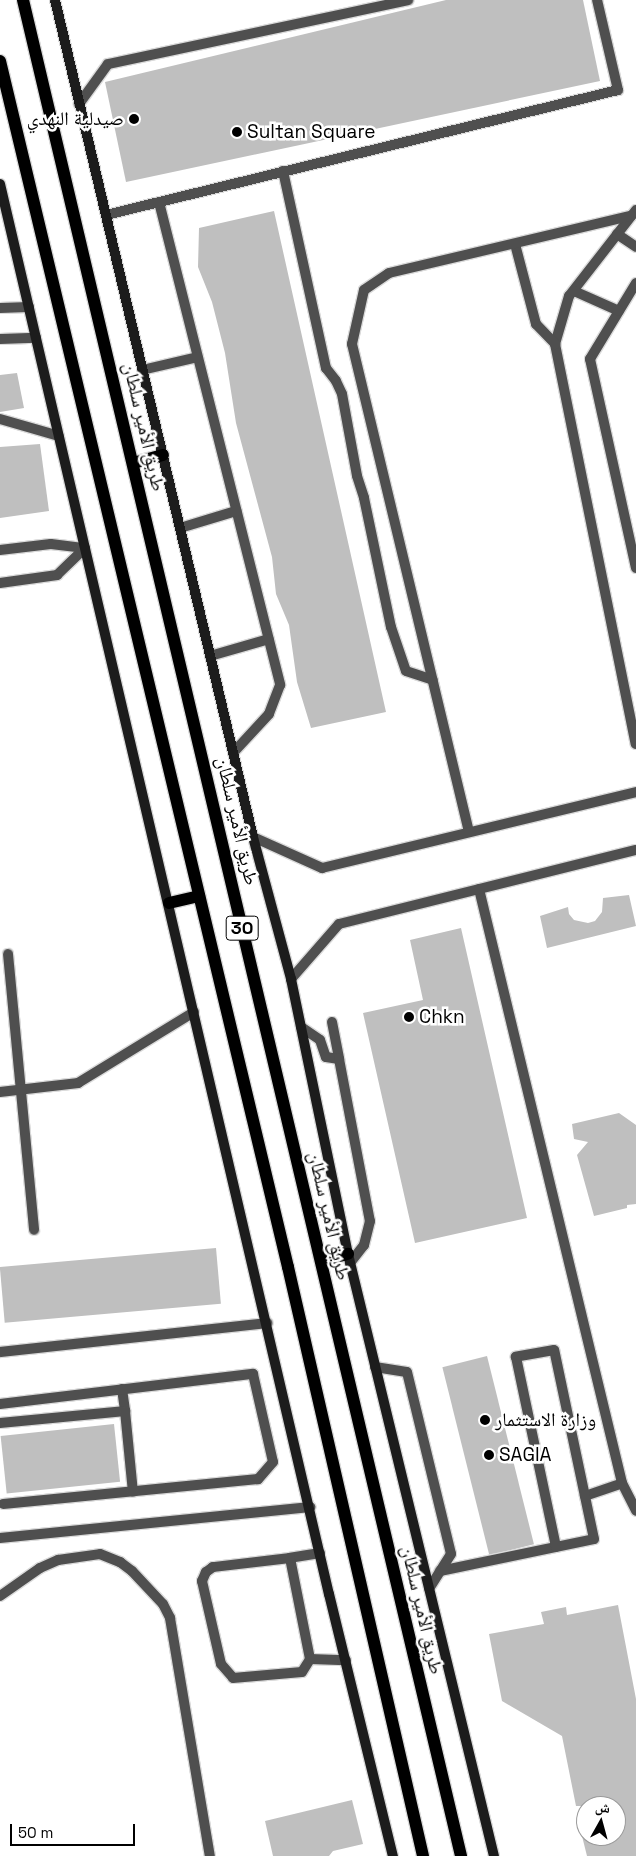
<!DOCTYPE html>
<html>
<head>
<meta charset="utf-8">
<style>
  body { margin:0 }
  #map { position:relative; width:636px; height:1856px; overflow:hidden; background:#fff; font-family:"Space Grotesk","Noto Naskh Arabic",sans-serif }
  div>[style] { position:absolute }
  .building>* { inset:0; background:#bfbfbf; transform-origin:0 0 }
  .roads { filter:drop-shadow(1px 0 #dbdbdb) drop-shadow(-1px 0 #dbdbdb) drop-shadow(0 1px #dbdbdb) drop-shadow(0 -1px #dbdbdb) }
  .service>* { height:10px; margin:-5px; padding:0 5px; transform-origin:5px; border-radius:5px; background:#4f4f4f }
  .minor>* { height:10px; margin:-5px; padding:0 5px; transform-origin:5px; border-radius:5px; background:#4f4f4f }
  .secondary>* { height:10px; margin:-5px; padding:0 5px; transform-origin:5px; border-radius:5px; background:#1c1c1c }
  .primary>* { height:12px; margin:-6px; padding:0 6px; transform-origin:6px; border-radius:6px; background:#000 }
  .dots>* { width:14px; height:14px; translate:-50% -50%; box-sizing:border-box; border:2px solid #fff; border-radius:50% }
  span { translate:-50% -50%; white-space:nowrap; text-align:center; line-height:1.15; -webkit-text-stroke:5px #fff; paint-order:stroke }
  .shield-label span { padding:1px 4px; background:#fff; border:1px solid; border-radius:4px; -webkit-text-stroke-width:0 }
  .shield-label { font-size:18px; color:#000; font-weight:700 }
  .poi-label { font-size:19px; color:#000 }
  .right { translate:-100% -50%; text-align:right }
  .left { translate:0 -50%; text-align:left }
  .street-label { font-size:19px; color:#000 }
  .north { position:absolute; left:576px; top:1796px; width:50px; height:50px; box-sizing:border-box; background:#fff; border:1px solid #999; border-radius:50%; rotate:7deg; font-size:14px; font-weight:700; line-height:20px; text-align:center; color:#000 }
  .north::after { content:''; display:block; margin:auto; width:18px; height:22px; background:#000; clip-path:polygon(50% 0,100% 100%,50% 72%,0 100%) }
  .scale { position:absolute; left:10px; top:1824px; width:125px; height:22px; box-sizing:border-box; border:2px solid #000; border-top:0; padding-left:6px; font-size:15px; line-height:18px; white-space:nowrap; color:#000; -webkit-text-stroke:4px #fff; paint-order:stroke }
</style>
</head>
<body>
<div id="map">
  <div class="building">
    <i style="clip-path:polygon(446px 0,583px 0,600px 81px,126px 182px,105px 82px)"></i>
    <i style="clip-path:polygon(274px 211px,386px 712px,311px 728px,297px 682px,289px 625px,276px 594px,272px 557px,236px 423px,225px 353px,212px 302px,198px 267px,199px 228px)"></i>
    <i style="clip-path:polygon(17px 373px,24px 408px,0 412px,0 375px)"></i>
    <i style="clip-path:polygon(40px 444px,49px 511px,0 518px,0 447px)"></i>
    <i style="clip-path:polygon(629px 895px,636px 926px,547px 948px,540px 916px,568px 907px,569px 914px,574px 920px,588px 923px,595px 921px,602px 912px,603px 898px)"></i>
    <i style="clip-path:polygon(461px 928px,527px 1218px,415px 1243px,363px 1013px,423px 1000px,410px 940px)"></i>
    <i style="clip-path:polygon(619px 1113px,636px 1125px,636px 1204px,627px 1205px,627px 1208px,594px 1216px,577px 1155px,588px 1142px,574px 1139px,572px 1124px)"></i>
    <i style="left:216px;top:1248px;width:56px;height:217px;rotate:85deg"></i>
    <i style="left:487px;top:1356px;width:194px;height:46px;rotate:76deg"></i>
    <i style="left:114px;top:1424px;width:58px;height:114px;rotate:84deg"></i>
    <i style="clip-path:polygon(618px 1605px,636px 1699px,636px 1856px,587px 1856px,582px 1836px,616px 1836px,616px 1806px,576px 1806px,562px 1736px,502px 1701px,489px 1634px,544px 1624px,541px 1612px,566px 1607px,567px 1615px)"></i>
    <i style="clip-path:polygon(352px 1800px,363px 1844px,333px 1851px,329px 1856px,273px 1856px,265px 1821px)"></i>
  </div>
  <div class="roads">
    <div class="service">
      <i style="left:79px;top:104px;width:49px;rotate:-54.1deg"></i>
      <i style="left:108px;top:64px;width:307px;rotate:-12deg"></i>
      <i style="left:283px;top:171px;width:202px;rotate:77.7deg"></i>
      <i style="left:326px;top:368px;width:16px;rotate:52deg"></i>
      <i style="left:336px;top:381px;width:14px;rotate:65deg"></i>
      <i style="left:342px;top:394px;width:83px;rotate:79.6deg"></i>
      <i style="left:357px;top:476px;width:23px;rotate:72deg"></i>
      <i style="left:364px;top:498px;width:132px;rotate:78.2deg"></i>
      <i style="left:391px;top:627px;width:46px;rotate:71.2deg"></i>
      <i style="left:406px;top:671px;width:28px;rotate:18deg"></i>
      <i style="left:159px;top:202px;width:498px;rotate:75.9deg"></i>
      <i style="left:280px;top:685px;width:31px;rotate:111deg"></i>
      <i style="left:269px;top:714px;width:53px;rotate:132.7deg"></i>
      <i style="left:106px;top:215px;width:527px;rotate:-13.72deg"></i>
      <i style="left:618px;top:90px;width:92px;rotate:-103.1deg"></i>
      <i style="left:142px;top:370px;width:57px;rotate:-13.1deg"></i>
      <i style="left:0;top:419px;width:61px;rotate:16.1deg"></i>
      <i style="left:180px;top:528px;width:59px;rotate:-16.9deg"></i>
      <i style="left:210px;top:656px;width:61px;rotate:-16.1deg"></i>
      <i style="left:8px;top:954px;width:277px;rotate:84.6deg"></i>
      <i style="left:332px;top:1022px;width:38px;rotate:79deg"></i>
      <i style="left:301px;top:1027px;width:23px;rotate:34deg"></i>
      <i style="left:320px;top:1040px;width:18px;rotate:71deg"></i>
      <i style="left:326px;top:1057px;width:13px;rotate:9deg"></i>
      <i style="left:339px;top:1059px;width:165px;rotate:79.2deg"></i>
      <i style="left:370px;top:1221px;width:25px;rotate:104deg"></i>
      <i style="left:364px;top:1245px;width:23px;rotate:128deg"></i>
      <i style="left:0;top:1092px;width:79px;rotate:-6.6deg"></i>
      <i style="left:78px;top:1083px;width:136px;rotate:-31.5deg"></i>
      <i style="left:0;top:1352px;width:269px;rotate:-6.2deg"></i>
      <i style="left:375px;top:1367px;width:32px;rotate:9deg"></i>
      <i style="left:407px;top:1372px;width:187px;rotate:76.4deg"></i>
      <i style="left:451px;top:1554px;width:41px;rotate:122.2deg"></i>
      <i style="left:122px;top:1389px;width:22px;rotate:82deg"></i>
      <i style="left:0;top:1404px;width:255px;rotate:-6.8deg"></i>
      <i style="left:253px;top:1374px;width:90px;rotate:77.2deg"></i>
      <i style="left:273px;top:1462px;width:23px;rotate:131deg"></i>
      <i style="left:258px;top:1479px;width:256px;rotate:174.4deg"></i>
      <i style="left:0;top:1423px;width:126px;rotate:-5.5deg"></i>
      <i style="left:125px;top:1411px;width:81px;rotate:84.4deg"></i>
      <i style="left:585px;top:1496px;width:39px;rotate:-19deg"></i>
      <i style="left:320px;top:1553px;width:30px;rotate:171deg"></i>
      <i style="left:290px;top:1558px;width:103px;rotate:78.8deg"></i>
      <i style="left:310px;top:1659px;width:36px;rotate:2deg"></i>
      <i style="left:290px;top:1558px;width:78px;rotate:173.3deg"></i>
      <i style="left:213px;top:1567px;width:9px;rotate:144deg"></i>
      <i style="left:206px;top:1572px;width:10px;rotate:114deg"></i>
      <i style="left:202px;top:1581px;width:85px;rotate:77.1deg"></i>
      <i style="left:221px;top:1664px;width:18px;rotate:49deg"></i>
      <i style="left:233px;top:1678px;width:69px;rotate:-5deg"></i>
      <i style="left:302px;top:1672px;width:15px;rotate:-58deg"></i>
      <i style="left:440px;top:1571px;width:157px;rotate:-11.7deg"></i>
      <i style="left:594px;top:1539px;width:193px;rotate:-101.9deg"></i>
      <i style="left:554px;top:1350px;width:39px;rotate:170deg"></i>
      <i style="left:516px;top:1357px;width:194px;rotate:78.1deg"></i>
    </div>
    <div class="minor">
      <i style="left:636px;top:210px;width:109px;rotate:127.9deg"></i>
      <i style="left:569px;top:296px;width:50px;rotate:106.3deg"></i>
      <i style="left:555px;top:344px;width:408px;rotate:78.6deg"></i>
      <i style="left:617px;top:234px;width:23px;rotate:34deg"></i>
      <i style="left:515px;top:244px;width:83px;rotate:75.3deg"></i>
      <i style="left:536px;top:324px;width:28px;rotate:46deg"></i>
      <i style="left:636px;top:283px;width:89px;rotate:121.2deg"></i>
      <i style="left:590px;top:359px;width:214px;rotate:77.6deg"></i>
      <i style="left:574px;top:291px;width:49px;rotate:24deg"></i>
      <i style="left:0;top:308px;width:29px;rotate:-2deg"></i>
      <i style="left:0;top:339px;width:36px;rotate:-2deg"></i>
      <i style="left:0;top:550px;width:51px;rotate:-6.7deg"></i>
      <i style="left:51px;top:544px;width:34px;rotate:7deg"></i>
      <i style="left:0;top:583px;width:58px;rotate:-8deg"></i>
      <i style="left:57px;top:575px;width:39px;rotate:-44deg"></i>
      <i style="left:469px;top:832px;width:502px;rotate:-103.48deg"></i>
      <i style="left:352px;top:344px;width:55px;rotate:-77.5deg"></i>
      <i style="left:364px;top:290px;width:30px;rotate:-34deg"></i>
      <i style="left:389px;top:273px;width:249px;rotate:-13.3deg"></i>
      <i style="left:253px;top:837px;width:76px;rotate:24.2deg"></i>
      <i style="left:322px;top:868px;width:323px;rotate:-13.6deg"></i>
      <i style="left:479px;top:889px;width:611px;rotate:76.46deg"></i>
      <i style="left:622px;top:1483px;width:31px;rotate:63deg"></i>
      <i style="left:291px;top:979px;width:73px;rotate:-48.9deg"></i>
      <i style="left:339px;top:924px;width:306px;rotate:-14deg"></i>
      <i style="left:0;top:1538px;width:312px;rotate:-5.7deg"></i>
      <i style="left:0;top:1596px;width:49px;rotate:-35deg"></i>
      <i style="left:40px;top:1568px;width:20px;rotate:-24deg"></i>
      <i style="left:58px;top:1560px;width:42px;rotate:-8.1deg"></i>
      <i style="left:100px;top:1554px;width:22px;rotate:22deg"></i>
      <i style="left:120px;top:1562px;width:15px;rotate:37deg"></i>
      <i style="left:132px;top:1571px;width:45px;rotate:46.8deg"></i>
      <i style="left:163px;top:1604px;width:16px;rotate:63deg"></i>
      <i style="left:170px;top:1618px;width:241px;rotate:80.5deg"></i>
    </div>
    <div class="secondary">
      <i style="left:55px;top:0;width:860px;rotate:76.69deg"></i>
      <i style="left:253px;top:837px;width:147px;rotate:75deg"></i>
      <i style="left:291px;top:979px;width:281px;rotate:78.3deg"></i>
      <i style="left:348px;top:1254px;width:619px;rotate:76.37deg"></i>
      <i style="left:0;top:184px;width:1448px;rotate:76.87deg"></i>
      <i style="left:329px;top:1594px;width:270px;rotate:76.3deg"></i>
    </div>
    <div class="primary">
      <i style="left:23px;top:0;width:1907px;rotate:76.72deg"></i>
      <i style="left:0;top:61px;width:1240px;rotate:76.57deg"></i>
      <i style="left:288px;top:1267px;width:604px;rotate:77.09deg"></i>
      <i style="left:133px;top:463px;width:31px;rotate:-15deg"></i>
      <i style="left:169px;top:903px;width:31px;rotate:-13deg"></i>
      <i style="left:321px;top:1261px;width:28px;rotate:-15deg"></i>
    </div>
  </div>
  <div class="dots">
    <i style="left:134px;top:119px;background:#000"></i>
    <i style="left:237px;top:132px;background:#000"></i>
    <i style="left:409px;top:1017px;background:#000"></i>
    <i style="left:485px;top:1420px;background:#000"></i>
    <i style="left:489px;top:1455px;background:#000"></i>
  </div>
  <div class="shield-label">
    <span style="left:242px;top:928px">30</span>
  </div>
  <div class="poi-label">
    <span class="right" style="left:124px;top:119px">صيدلية النهدي</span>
    <span class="left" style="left:247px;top:132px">Sultan Square</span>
    <span class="left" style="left:419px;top:1017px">Chkn</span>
    <span class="left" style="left:495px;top:1420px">وزارة الاستثمار</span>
    <span class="left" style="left:499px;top:1455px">SAGIA</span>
  </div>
  <div class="street-label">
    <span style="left:144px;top:427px;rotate:77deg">طريق الأمير سلطان</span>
    <span style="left:237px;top:821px;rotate:77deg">طريق الأمير سلطان</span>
    <span style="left:329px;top:1216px;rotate:77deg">طريق الأمير سلطان</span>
    <span style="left:422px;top:1610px;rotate:77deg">طريق الأمير سلطان</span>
  </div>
  <div class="north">ش</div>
  <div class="scale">50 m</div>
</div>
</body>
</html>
